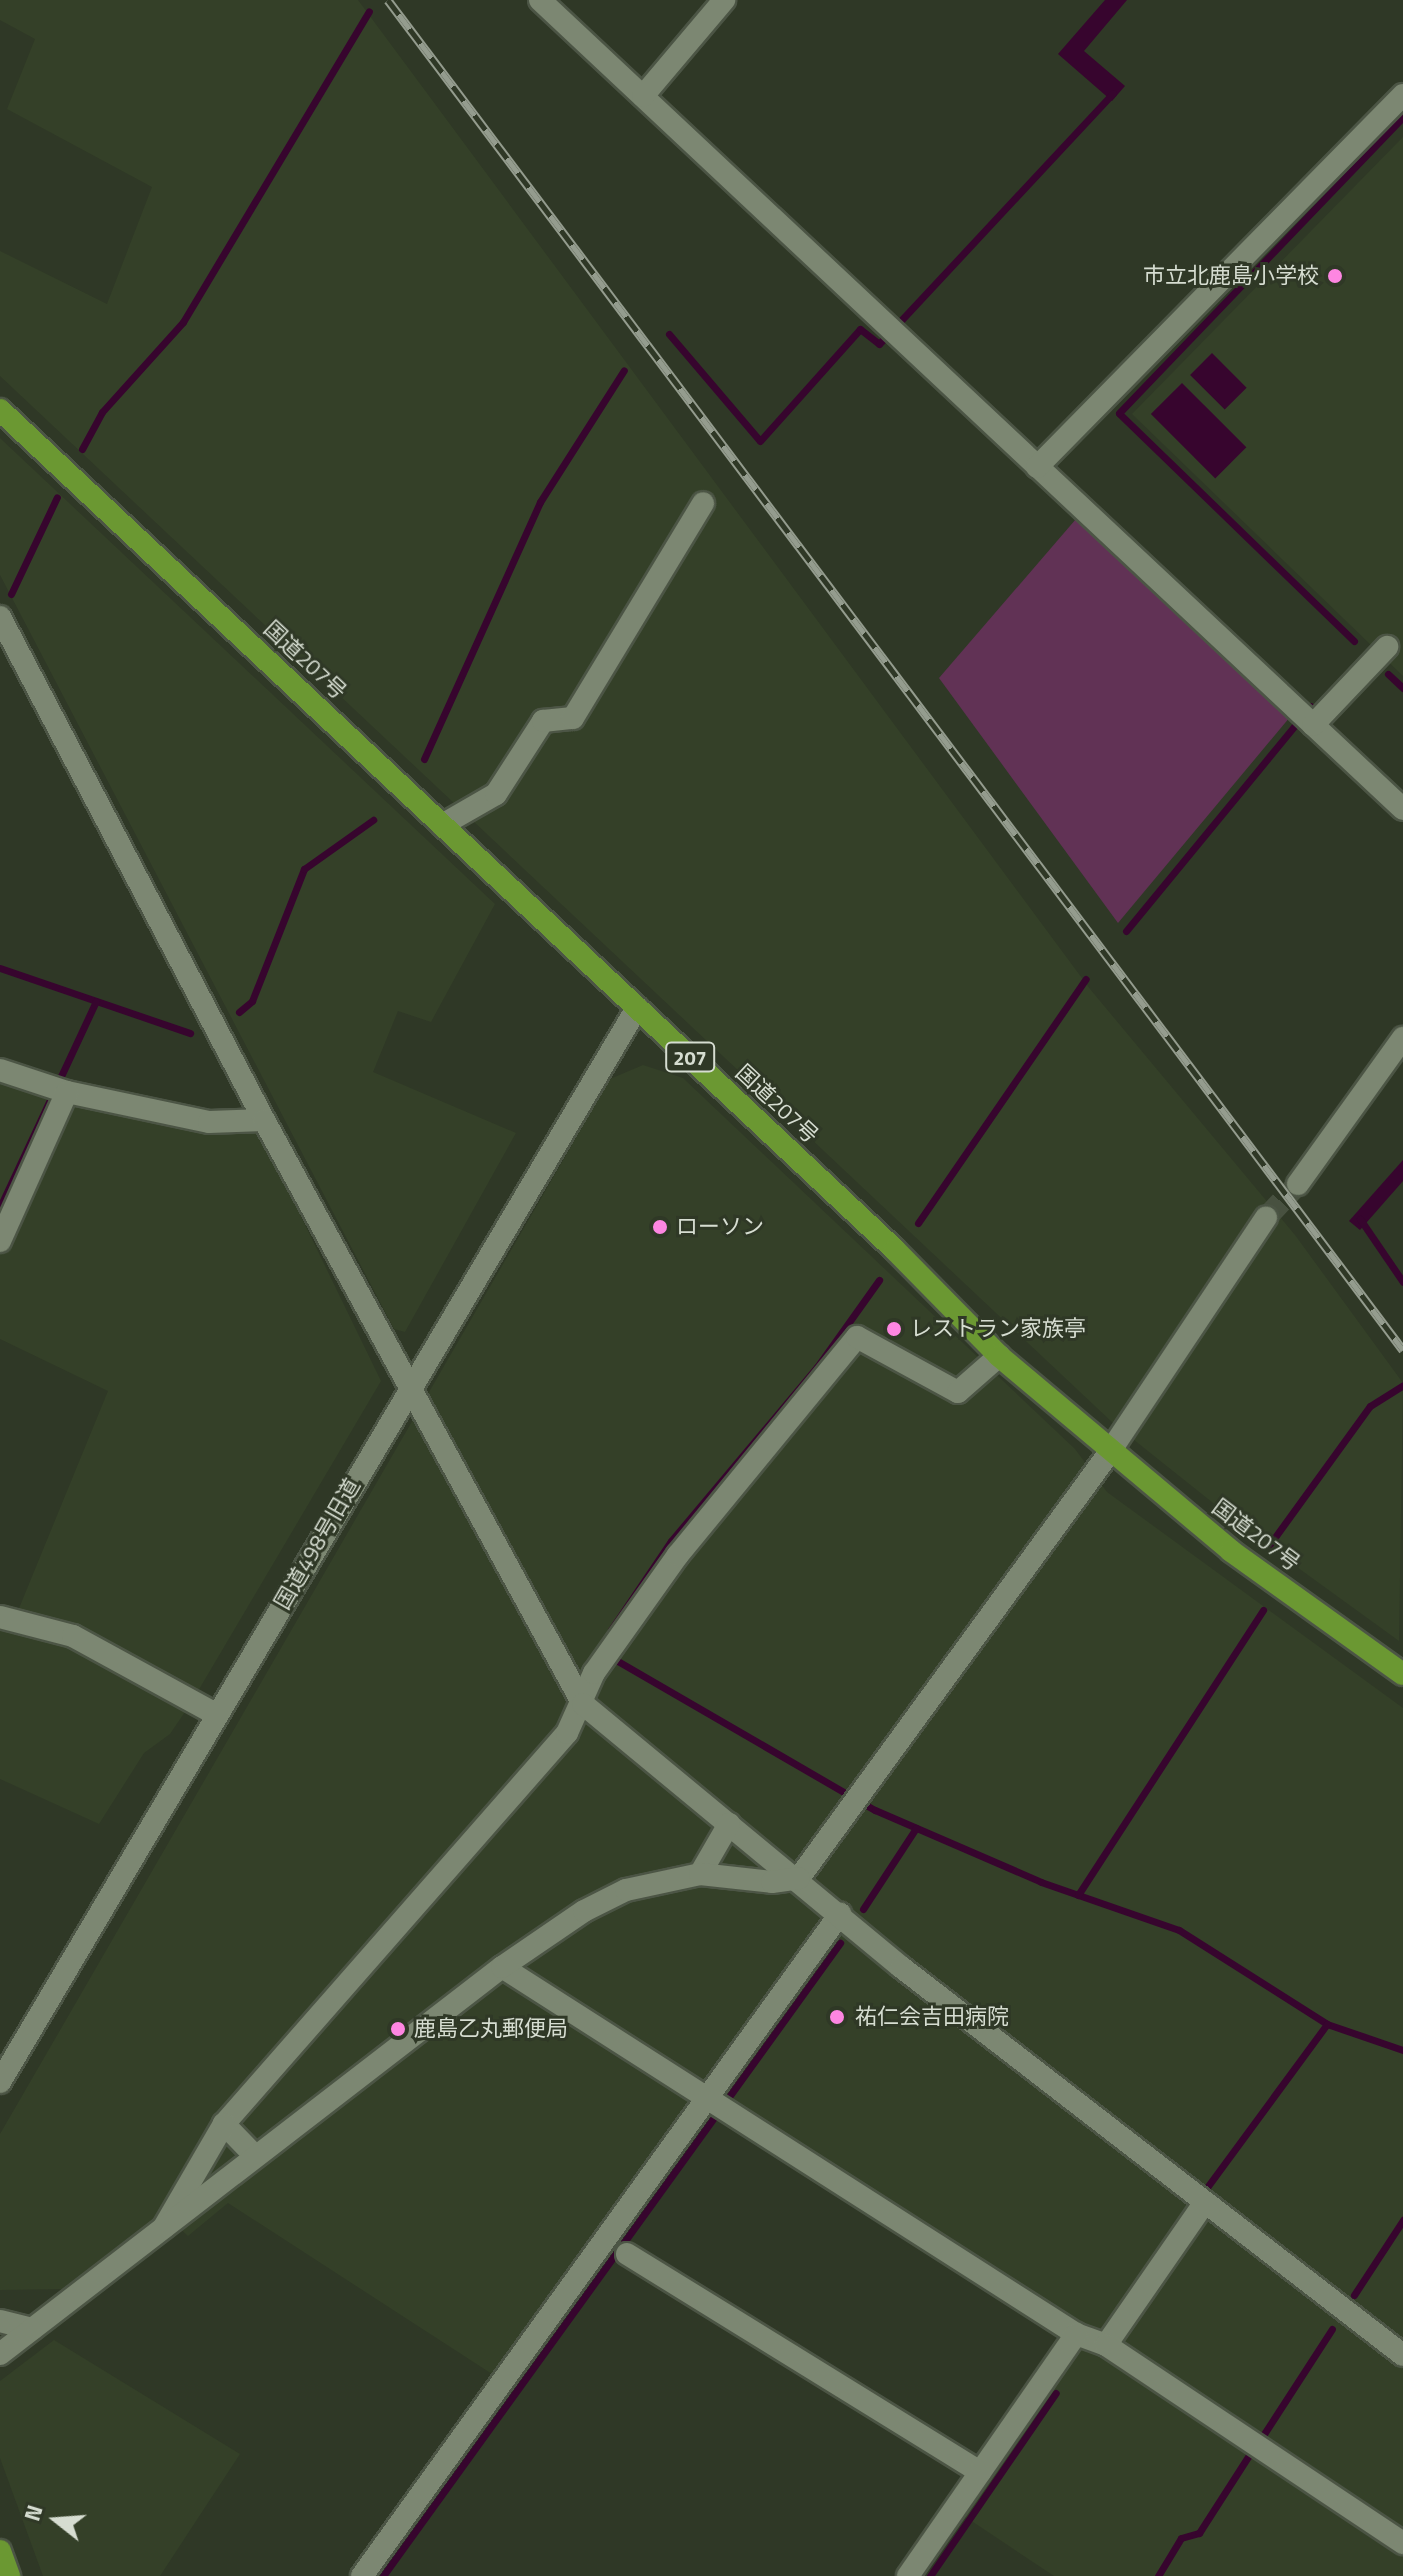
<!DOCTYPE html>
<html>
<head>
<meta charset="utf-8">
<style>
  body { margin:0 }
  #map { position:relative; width:1403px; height:2576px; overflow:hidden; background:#2f3826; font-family:"Titillium Web","Noto Sans JP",sans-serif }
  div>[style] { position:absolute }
  .built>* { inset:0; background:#344028 }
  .green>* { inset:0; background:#613255 }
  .water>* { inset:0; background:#37052e; transform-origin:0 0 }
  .stream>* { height:7px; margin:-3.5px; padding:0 3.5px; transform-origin:3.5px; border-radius:3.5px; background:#37052e }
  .minor-tunnel>* { height:22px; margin-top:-11px; transform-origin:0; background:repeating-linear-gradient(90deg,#485140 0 22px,transparent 0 33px) }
  .roads { filter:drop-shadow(2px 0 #4c5545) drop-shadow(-2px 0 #4c5545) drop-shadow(0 2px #4c5545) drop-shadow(0 -2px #4c5545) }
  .minor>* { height:22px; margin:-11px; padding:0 11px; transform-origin:11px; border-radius:11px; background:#7c8772 }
  .tertiary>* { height:22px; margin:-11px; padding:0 11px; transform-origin:11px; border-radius:11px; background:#7c8772 }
  .trunk>* { height:22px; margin:-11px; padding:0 11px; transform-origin:11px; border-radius:11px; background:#6b9832 }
  .rail>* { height:9px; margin-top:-4.5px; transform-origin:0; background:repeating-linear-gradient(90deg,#2f3826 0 18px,#949c8e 0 36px); box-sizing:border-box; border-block:2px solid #949c8e }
  .dots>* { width:22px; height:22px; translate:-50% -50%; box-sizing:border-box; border:4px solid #2f3826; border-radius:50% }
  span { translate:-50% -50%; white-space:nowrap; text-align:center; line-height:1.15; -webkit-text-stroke:6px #2f3826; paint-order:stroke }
  .shield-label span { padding:2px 6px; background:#2f3826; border:2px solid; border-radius:6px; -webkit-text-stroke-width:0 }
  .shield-label { font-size:20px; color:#d6ddd1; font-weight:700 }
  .poi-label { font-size:22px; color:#d6ddd1 }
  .right { translate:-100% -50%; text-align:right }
  .left { translate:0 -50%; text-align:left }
  .street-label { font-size:22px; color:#d6ddd1 }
  .north { position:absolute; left:16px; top:2480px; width:80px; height:80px; -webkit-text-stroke:6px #2f3826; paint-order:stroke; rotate:287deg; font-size:22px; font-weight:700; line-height:32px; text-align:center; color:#d6ddd1 }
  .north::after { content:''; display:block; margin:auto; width:28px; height:36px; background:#d6ddd1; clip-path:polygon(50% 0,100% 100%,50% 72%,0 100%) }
</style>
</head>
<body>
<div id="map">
  <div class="built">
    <i style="clip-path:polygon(0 0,358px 0,1090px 989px,1295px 1235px,1403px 1383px,1399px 1641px,1257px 1538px,1114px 1424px,0 376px,0 251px,107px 304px,152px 187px,7px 109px,35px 39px,0 20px)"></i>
    <i style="clip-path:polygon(1403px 137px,1403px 676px,1132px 414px)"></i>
    <i style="clip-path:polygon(0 438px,495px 904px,431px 1022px,398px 1011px,373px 1072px,516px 1133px,405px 1332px,394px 1329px,0 575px)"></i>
    <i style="clip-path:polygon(643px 1065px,683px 1078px,1075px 1449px,1107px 1492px,1403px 1708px,1403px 2576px,1054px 2576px,949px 2506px,1079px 2326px,718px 2098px,509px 2385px,228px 2203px,188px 2236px,162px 2212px,62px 2289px,0 2290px,0 2134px,610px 1079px)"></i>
    <i style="clip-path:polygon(0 1082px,55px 1102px,205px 1133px,259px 1130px,381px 1381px,191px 1703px,170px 1734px,144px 1753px,99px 1824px,0 1779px,0 1620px,13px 1623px,108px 1391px,0 1339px)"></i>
    <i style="clip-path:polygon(54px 2340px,240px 2454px,160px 2576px,43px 2576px,0 2458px,0 2381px)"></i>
  </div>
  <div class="green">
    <i style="clip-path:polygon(1076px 519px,1290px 717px,1118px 923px,939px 678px)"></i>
  </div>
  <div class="water">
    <i style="clip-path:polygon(1105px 0,1127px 0,1084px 51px,1125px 86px,1112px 101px,1058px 54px)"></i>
    <i style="left:1212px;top:353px;width:49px;height:31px;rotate:45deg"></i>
    <i style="left:1182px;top:383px;width:91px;height:44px;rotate:45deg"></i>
    <i style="clip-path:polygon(1403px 1160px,1403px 1181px,1360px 1230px,1349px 1221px)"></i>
  </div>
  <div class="stream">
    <i style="left:669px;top:334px;width:140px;rotate:49.6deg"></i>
    <i style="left:760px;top:441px;width:150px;rotate:-48.2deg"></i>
    <i style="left:860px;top:329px;width:24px;rotate:38deg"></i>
    <i style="left:879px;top:344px;width:343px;rotate:-47deg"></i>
    <i style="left:82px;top:449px;width:42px;rotate:-61.6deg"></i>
    <i style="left:102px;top:412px;width:121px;rotate:-48deg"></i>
    <i style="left:183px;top:322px;width:362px;rotate:-59.1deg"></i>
    <i style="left:11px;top:594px;width:107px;rotate:-64.6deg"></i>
    <i style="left:1354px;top:641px;width:327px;rotate:-135.9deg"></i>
    <i style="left:1119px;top:413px;width:410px;rotate:-46.2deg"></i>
    <i style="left:1388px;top:674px;width:21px;rotate:43deg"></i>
    <i style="left:424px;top:759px;width:282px;rotate:-65.7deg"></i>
    <i style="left:540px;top:502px;width:156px;rotate:-57.5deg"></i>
    <i style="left:1126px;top:931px;width:291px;rotate:-50.6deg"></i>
    <i style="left:0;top:968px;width:201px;rotate:18.9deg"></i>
    <i style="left:239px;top:1012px;width:17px;rotate:-40deg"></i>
    <i style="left:252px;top:1001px;width:142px;rotate:-68.5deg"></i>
    <i style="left:304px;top:869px;width:85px;rotate:-35.4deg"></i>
    <i style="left:0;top:1207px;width:227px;rotate:-65deg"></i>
    <i style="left:1360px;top:1219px;width:76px;rotate:55.7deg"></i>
    <i style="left:918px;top:1223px;width:296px;rotate:-55.5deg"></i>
    <i style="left:1270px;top:1544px;width:170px;rotate:-54.1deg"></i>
    <i style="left:1370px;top:1406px;width:39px;rotate:-32deg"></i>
    <i style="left:611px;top:1630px;width:107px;rotate:-56deg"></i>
    <i style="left:671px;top:1541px;width:227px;rotate:-50deg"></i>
    <i style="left:817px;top:1367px;width:107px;rotate:-54.5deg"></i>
    <i style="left:609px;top:1656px;width:307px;rotate:30.1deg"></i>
    <i style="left:875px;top:1810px;width:181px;rotate:23.4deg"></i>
    <i style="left:1041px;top:1882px;width:146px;rotate:19.2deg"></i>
    <i style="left:1179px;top:1930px;width:175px;rotate:32.4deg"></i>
    <i style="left:1327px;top:2024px;width:80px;rotate:18.9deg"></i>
    <i style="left:1078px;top:1895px;width:340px;rotate:-57deg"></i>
    <i style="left:863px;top:1909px;width:97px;rotate:-56.8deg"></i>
    <i style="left:1208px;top:2186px;width:201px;rotate:-53.7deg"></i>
    <i style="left:1354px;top:2295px;width:90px;rotate:-56.8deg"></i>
    <i style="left:1264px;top:2434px;width:125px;rotate:-57.1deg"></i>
    <i style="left:383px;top:2576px;width:781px;rotate:-54.17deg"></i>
    <i style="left:930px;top:2576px;width:222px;rotate:-55.5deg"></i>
    <i style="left:1158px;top:2576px;width:44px;rotate:-58.8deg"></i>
    <i style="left:1181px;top:2538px;width:19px;rotate:-16deg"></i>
    <i style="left:1199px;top:2533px;width:93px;rotate:-57.3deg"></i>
  </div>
  <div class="minor-tunnel">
    <i style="left:1266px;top:1218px;width:47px;rotate:-46.7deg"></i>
  </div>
  <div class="roads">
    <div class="minor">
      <i style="left:540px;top:0;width:1183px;rotate:43.15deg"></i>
      <i style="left:643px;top:96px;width:126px;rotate:-49.8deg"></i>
      <i style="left:1037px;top:467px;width:522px;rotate:-45.47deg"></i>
      <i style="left:1313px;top:725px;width:108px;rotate:-46.5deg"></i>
      <i style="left:442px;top:825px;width:62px;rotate:-29.9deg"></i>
      <i style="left:496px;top:794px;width:87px;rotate:-57.2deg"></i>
      <i style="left:543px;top:721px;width:30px;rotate:-6deg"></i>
      <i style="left:573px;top:718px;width:251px;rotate:-58.8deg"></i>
      <i style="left:0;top:1070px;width:71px;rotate:18.2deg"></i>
      <i style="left:67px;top:1092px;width:145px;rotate:11.9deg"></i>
      <i style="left:209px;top:1122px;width:55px;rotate:-2.1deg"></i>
      <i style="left:1298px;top:1184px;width:180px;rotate:-54.3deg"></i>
      <i style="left:0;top:1241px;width:163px;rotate:-65.8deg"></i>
      <i style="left:0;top:1617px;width:75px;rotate:14.6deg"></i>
      <i style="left:73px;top:1636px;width:164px;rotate:28.7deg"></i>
      <i style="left:799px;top:1878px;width:526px;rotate:-53.89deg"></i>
      <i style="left:1109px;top:1453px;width:283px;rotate:-56.3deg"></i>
      <i style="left:502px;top:1967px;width:681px;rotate:32.59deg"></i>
      <i style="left:1076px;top:2334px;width:32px;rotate:20deg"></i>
      <i style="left:1106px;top:2345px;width:174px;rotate:-55.3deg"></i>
      <i style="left:255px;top:2156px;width:45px;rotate:-134.1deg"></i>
      <i style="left:224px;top:2124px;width:520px;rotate:-48.74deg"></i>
      <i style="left:567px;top:1733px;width:66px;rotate:-65.8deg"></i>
      <i style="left:594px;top:1673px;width:145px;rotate:-54.6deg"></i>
      <i style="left:678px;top:1555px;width:282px;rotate:-50.6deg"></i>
      <i style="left:857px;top:1337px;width:115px;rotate:28.6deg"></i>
      <i style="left:958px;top:1392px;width:55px;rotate:-41.3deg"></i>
      <i style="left:164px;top:2227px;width:119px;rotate:-59.8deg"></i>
      <i style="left:627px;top:2254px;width:415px;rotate:31.7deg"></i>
      <i style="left:1106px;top:2345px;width:357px;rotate:33.7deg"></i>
      <i style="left:362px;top:2576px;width:817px;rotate:-54.17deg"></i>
      <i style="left:908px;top:2576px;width:295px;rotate:-55.2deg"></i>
    </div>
    <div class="tertiary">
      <i style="left:0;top:617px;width:568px;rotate:62.31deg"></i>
      <i style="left:264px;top:1120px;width:665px;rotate:61.36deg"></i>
      <i style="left:583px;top:1704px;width:413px;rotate:39.6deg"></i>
      <i style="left:901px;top:1967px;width:634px;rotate:37.7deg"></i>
      <i style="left:700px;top:1874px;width:58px;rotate:-59.9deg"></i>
      <i style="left:0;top:2082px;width:1249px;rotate:-59.33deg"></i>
      <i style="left:0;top:2321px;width:33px;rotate:14deg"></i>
      <i style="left:0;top:2354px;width:634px;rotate:-37.63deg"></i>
      <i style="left:502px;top:1967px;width:99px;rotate:-34.3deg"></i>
      <i style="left:584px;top:1911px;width:47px;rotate:-26.6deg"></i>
      <i style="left:626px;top:1890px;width:76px;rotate:-12.2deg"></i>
      <i style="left:700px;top:1874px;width:72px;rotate:6.3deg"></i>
      <i style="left:772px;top:1882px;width:27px;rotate:-8deg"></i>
    </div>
    <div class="trunk">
      <i style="left:0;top:410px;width:1227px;rotate:43.18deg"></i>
      <i style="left:895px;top:1250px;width:148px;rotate:45.5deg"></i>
      <i style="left:999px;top:1356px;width:303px;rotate:40deg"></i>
      <i style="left:1231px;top:1551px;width:211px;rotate:35.6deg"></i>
      <i style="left:0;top:2551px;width:27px;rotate:70deg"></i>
    </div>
  </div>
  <div class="rail">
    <i style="left:388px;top:0;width:1689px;rotate:53.06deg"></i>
  </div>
  <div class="dots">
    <i style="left:1335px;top:276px;background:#fd86e1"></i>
    <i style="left:660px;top:1227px;background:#fd86e1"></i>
    <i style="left:894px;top:1329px;background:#fd86e1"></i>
    <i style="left:837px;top:2017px;background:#fd86e1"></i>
    <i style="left:398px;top:2029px;background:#fd86e1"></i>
  </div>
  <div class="shield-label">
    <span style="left:690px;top:1057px">207</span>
  </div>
  <div class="poi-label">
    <span class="right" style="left:1319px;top:276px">市立北鹿島小学校</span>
    <span class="left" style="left:676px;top:1227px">ローソン</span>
    <span class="left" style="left:910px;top:1329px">レストラン家族亭</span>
    <span class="left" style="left:855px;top:2017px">祐仁会吉田病院</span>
    <span class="left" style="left:414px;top:2029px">鹿島乙丸郵便局</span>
  </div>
  <div class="street-label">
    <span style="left:305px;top:660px;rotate:43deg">国道207号</span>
    <span style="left:777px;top:1104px;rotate:43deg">国道207号</span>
    <span style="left:1256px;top:1535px;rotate:37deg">国道207号</span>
    <span style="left:317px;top:1544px;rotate:-60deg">国道498号旧道</span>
  </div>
  <div class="north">N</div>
</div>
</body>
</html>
